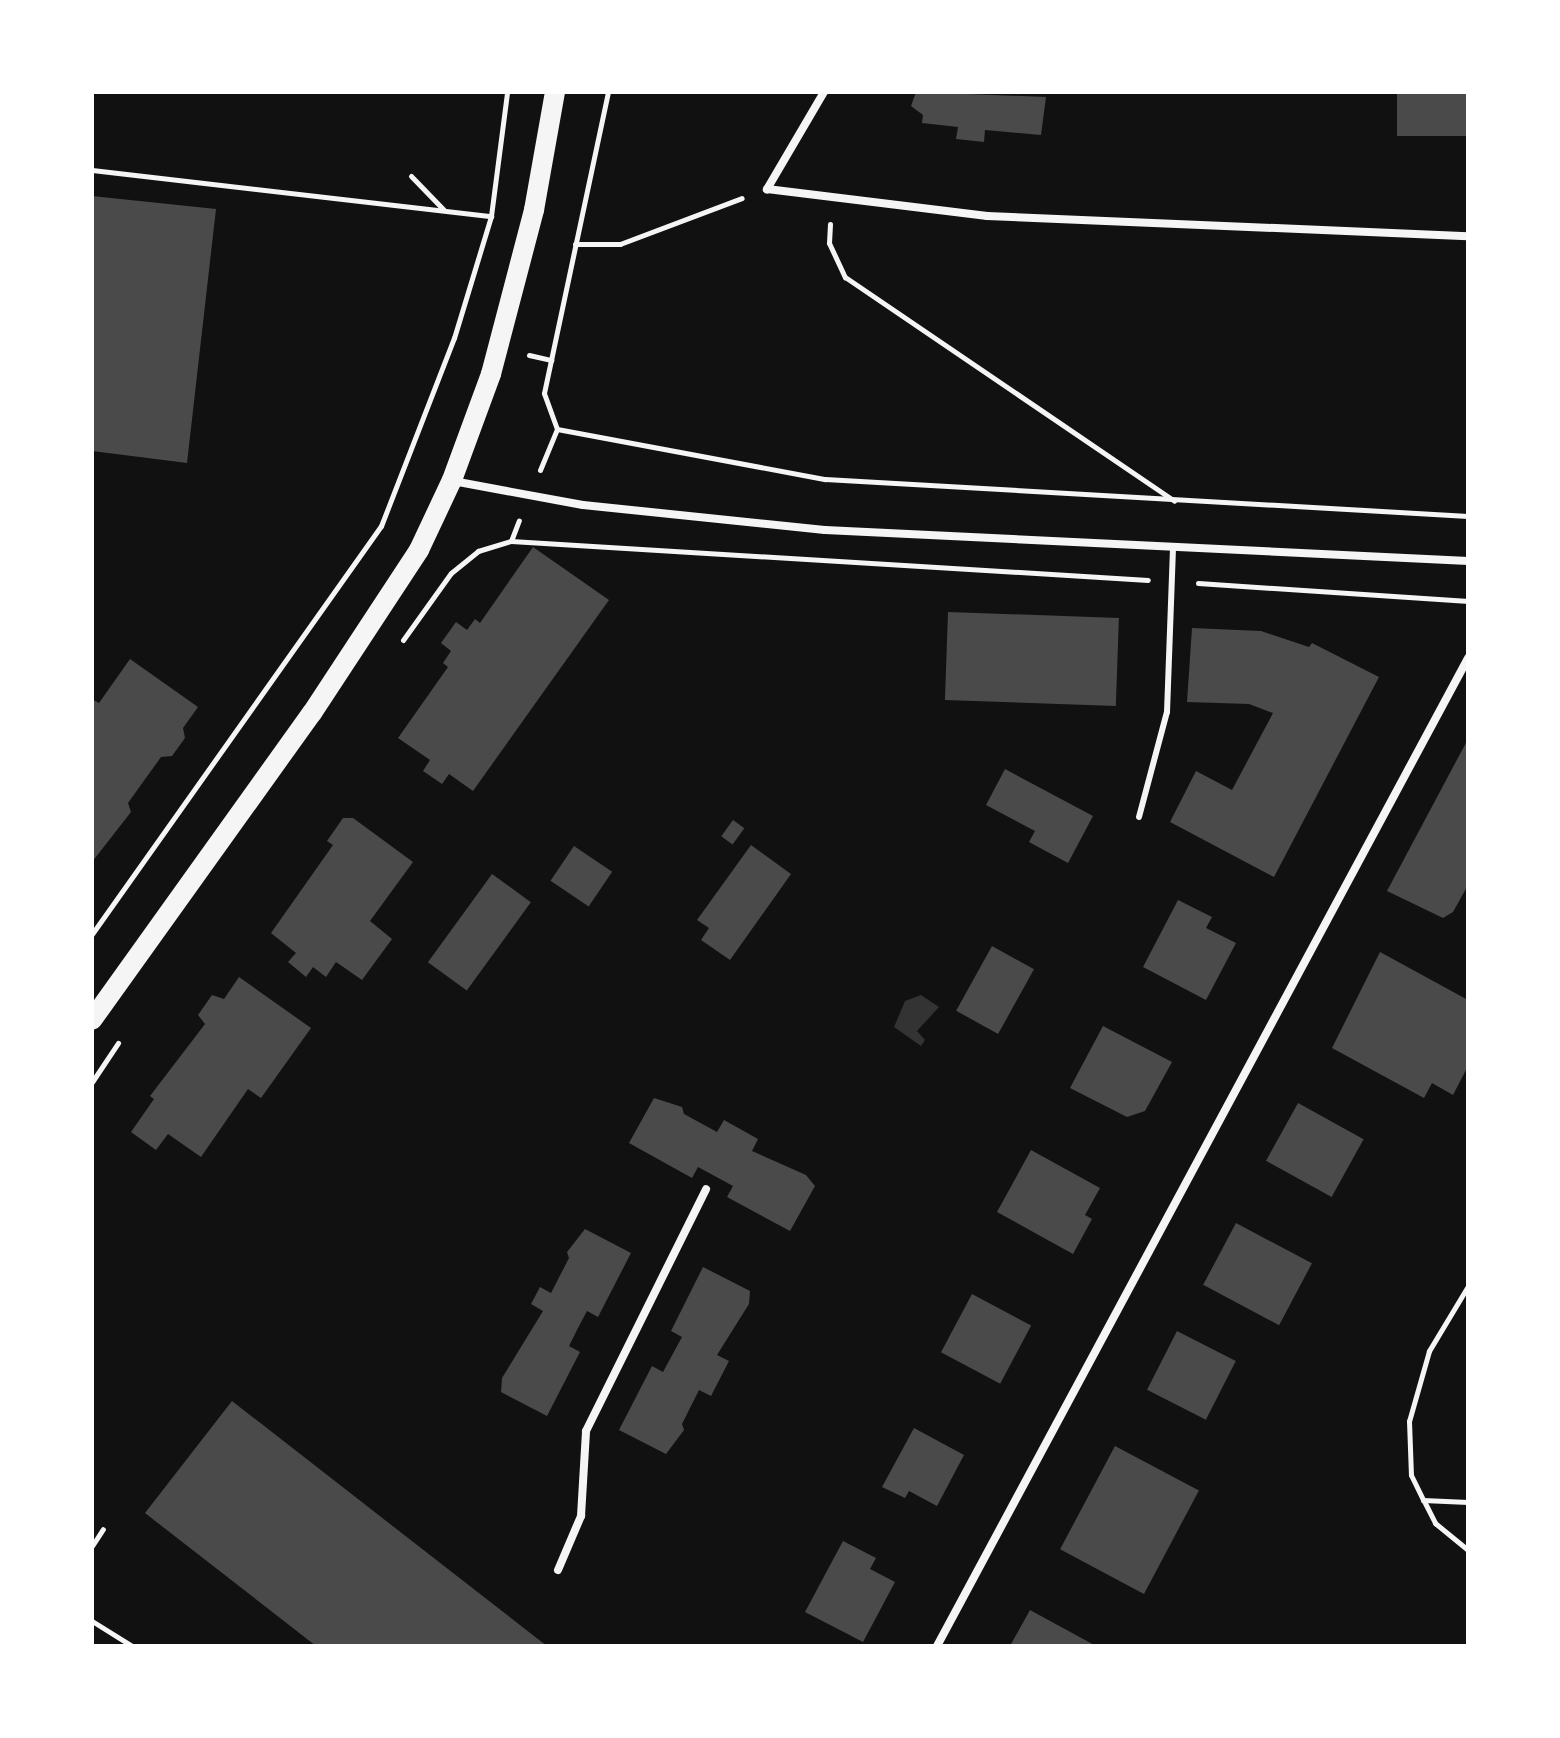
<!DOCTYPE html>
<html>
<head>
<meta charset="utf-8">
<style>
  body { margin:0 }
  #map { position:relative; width:1560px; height:1738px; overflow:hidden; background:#111; font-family:"Noto Serif",serif }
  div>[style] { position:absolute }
  .water>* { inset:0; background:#333 }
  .building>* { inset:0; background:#4a4a4a; transform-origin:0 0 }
  .path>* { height:5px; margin:-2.5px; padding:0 2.5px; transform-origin:2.5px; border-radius:2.5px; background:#f5f5f5 }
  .service>* { height:6px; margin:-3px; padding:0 3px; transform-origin:3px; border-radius:3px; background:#f5f5f5 }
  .minor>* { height:8px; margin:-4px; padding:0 4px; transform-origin:4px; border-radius:4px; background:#f5f5f5 }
  .primary>* { height:20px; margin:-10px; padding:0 10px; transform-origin:10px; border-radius:10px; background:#f5f5f5 }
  span { translate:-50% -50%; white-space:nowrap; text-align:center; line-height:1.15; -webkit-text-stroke:6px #fff; paint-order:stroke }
  .frame { position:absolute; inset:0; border:94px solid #fff; pointer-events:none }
</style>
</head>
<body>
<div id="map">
  <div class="water">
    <i style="clip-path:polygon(921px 995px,939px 1007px,917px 1031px,925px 1040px,921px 1046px,894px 1027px,905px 1001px)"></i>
  </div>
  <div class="building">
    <i style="clip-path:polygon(916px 92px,1046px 97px,1041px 135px,985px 130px,984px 142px,956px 139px,958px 127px,922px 123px,923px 115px,911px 106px)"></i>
    <i style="left:1397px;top:92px;width:71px;height:44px"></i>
    <i style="clip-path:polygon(92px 196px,216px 209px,187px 463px,92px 451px)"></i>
    <i style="clip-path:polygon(533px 547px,609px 600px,473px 791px,449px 774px,442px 784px,423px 771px,430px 760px,398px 738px,448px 667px,443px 663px,451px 651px,441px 643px,456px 622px,467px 630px,475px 619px,480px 623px)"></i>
    <i style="left:948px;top:612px;width:171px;height:88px;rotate:2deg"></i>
    <i style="clip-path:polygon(1192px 628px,1261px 631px,1309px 647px,1312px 643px,1379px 677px,1274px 877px,1170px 822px,1196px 771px,1232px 790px,1273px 713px,1249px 704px,1187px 702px)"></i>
    <i style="clip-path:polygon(130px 659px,198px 707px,183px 728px,185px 738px,172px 756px,161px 757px,128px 803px,131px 812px,92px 862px,92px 699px,99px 703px)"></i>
    <i style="clip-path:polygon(1468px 739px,1468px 885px,1453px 912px,1443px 918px,1387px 891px)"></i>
    <i style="clip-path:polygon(1005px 769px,1093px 816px,1068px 863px,1029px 842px,1035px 831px,986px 805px)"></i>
    <i style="clip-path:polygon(343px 818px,353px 818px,413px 862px,370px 921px,392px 939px,362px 980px,336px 962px,326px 977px,313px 967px,306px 977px,288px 962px,296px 953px,271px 933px,333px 845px,327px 841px)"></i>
    <i style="left:733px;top:820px;width:14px;height:20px;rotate:36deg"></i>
    <i style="clip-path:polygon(751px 845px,791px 874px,730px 960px,701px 940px,709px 928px,697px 920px)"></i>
    <i style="left:574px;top:846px;width:46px;height:42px;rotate:34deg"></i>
    <i style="left:492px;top:874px;width:48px;height:109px;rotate:36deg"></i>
    <i style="clip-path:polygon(1178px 900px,1212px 917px,1206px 928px,1236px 943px,1206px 1000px,1143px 967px)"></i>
    <i style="left:992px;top:946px;width:48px;height:74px;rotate:29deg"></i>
    <i style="clip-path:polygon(1380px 952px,1468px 1000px,1468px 1066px,1453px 1095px,1432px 1083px,1424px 1098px,1332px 1048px)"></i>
    <i style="clip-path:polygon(239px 977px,311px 1028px,261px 1098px,248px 1089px,201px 1157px,168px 1134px,156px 1150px,131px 1132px,154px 1099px,150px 1096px,205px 1024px,198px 1015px,212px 995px,224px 999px)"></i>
    <i style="clip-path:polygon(1103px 1026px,1172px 1062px,1145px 1111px,1127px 1117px,1070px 1088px)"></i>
    <i style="clip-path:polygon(654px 1098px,682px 1107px,684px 1114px,717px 1132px,724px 1120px,758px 1139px,752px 1151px,806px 1175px,815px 1186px,790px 1231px,727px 1197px,733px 1186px,698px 1167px,692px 1178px,629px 1143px)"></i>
    <i style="left:1298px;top:1103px;width:75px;height:66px;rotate:29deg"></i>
    <i style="clip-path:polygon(1031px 1150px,1100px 1188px,1085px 1215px,1092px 1219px,1073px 1254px,997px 1212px)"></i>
    <i style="left:1236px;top:1223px;width:86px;height:70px;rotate:28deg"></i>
    <i style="clip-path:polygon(585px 1229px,631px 1253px,598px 1317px,587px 1311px,578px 1328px,569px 1346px,580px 1352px,547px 1416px,501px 1392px,502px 1378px,543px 1311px,531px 1304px,540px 1287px,551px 1293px,569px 1258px,567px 1252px)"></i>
    <i style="clip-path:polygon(703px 1267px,750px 1291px,749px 1304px,717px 1355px,729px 1361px,711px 1396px,699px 1390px,682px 1424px,684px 1430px,666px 1454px,619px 1430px,652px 1366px,663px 1372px,682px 1337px,671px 1331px)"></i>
    <i style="left:972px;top:1294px;width:67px;height:66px;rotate:28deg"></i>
    <i style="left:1177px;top:1331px;width:66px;height:66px;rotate:27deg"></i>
    <i style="clip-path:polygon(232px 1401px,525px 1629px,547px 1646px,316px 1646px,145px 1513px)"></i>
    <i style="clip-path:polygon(914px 1428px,964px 1455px,937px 1506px,909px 1491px,905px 1498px,882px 1487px)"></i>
    <i style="left:1115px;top:1446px;width:95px;height:117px;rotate:28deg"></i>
    <i style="clip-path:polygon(843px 1541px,876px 1558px,870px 1569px,895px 1582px,863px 1642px,805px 1612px)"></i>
    <i style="clip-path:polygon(1030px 1610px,1096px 1646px,1010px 1646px)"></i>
  </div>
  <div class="path">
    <i style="left:92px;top:170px;width:402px;rotate:6.6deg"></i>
    <i style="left:411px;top:176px;width:47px;rotate:45.9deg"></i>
    <i style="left:830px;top:224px;width:19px;rotate:93deg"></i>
    <i style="left:829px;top:243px;width:38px;rotate:65deg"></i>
    <i style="left:845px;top:277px;width:398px;rotate:34.2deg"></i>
    <i style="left:575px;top:244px;width:45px"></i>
    <i style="left:620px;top:244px;width:130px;rotate:-20.7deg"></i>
    <i style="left:529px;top:355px;width:23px;rotate:13deg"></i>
    <i style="left:557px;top:429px;width:273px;rotate:10.6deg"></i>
    <i style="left:825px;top:479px;width:644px;rotate:3.29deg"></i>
    <i style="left:540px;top:470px;width:44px;rotate:-67.5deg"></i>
    <i style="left:557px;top:429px;width:38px;rotate:-110deg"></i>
    <i style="left:544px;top:393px;width:308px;rotate:-78deg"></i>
    <i style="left:511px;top:541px;width:22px;rotate:-69deg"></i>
    <i style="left:1198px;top:583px;width:271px;rotate:3.8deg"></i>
    <i style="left:403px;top:640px;width:82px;rotate:-54.4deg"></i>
    <i style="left:451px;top:573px;width:35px;rotate:-39deg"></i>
    <i style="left:478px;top:551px;width:34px;rotate:-17deg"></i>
    <i style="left:511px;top:541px;width:638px;rotate:3.5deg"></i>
    <i style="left:92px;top:934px;width:500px;rotate:-54.7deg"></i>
    <i style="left:381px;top:526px;width:202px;rotate:-68.8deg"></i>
    <i style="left:454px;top:338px;width:127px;rotate:-73.1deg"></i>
    <i style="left:491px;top:216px;width:125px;rotate:-82.6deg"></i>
    <i style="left:92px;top:1082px;width:47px;rotate:-56.3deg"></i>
    <i style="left:1468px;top:1286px;width:76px;rotate:121deg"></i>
    <i style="left:1429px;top:1351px;width:73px;rotate:105.9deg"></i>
    <i style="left:1409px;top:1421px;width:54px;rotate:87.9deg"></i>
    <i style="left:1411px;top:1475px;width:28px;rotate:64deg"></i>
    <i style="left:1423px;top:1500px;width:45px;rotate:2.5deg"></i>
    <i style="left:1424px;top:1501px;width:25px;rotate:63deg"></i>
    <i style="left:1435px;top:1523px;width:43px;rotate:39.3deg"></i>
    <i style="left:92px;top:1546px;width:20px;rotate:-57deg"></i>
    <i style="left:92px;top:1621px;width:47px;rotate:32deg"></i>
  </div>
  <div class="service">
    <i style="left:1139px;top:817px;width:109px;rotate:-75.1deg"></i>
    <i style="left:1167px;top:712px;width:165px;rotate:-87.9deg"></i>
  </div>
  <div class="minor">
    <i style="left:824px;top:92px;width:113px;rotate:120.4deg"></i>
    <i style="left:767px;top:189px;width:222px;rotate:7deg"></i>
    <i style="left:987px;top:216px;width:481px;rotate:2.4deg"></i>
    <i style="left:453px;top:481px;width:132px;rotate:10.5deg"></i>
    <i style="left:583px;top:505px;width:243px;rotate:5.9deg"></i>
    <i style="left:825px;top:530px;width:644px;rotate:2.76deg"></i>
    <i style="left:558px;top:1570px;width:59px;rotate:-66.9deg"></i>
    <i style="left:581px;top:1516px;width:85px;rotate:-86.6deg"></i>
    <i style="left:586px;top:1431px;width:270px;rotate:-63.6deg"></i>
    <i style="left:937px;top:1646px;width:1122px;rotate:-61.74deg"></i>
  </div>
  <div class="primary">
    <i style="left:92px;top:1020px;width:378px;rotate:-54.4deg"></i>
    <i style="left:312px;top:713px;width:195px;rotate:-56.7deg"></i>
    <i style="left:419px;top:550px;width:77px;rotate:-64.8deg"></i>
    <i style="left:452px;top:480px;width:113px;rotate:-69.8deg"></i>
    <i style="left:491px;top:374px;width:170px;rotate:-75.3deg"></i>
    <i style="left:534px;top:210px;width:120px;rotate:-79.9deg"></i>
  </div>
  <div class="frame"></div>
</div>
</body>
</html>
